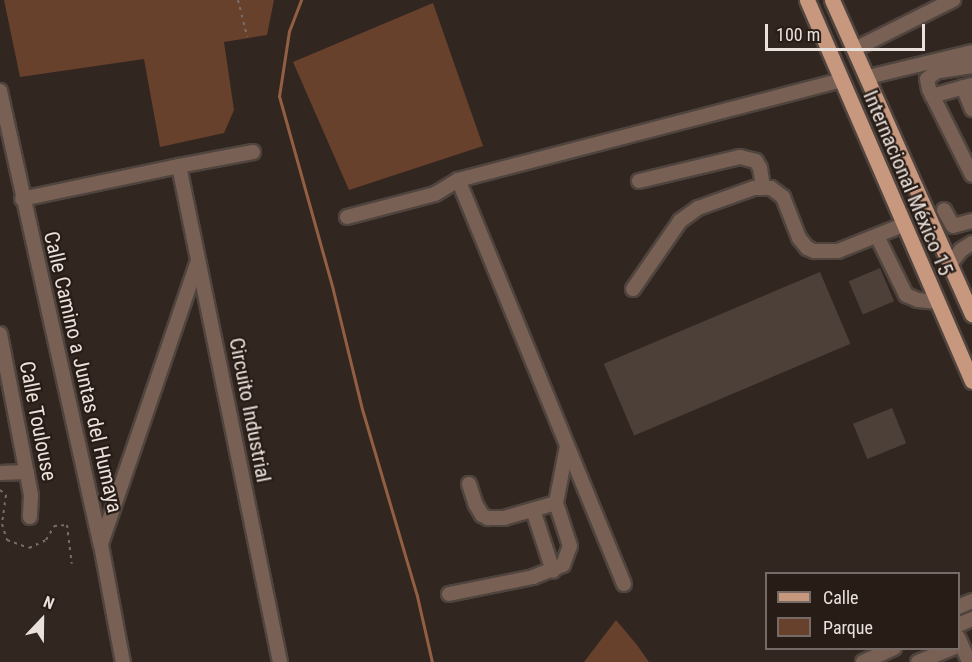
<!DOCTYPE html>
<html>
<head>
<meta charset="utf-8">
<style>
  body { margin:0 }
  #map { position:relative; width:972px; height:662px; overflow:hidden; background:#322620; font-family:"Roboto Condensed",sans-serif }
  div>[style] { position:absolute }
  .green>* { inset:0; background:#68412c }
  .stream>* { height:3px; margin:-1.5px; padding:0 1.5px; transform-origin:1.5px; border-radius:1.5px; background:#935f43 }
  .building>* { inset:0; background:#4d4039; transform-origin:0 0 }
  .path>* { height:2px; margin-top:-1px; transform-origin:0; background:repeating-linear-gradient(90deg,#786d68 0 3px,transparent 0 7.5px) }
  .roads { filter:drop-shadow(2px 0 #4f443e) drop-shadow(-2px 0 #4f443e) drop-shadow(0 2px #4f443e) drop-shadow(0 -2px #4f443e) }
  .minor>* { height:14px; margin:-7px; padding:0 7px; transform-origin:7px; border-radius:7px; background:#786054 }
  .major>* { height:15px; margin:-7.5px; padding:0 7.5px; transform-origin:7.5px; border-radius:7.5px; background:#c7977e }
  span { translate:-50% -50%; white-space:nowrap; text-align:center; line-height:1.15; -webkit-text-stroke:4.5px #281d16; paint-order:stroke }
  .street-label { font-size:21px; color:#eae1dd }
  .legend { position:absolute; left:765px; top:572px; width:195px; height:78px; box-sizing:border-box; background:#281d16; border:2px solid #766b66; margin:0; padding:8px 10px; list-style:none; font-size:18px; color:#eae1dd }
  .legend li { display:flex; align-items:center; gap:12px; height:30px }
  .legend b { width:30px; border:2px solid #766b66 }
  .north { position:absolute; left:12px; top:590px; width:60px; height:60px; -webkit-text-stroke:4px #281d16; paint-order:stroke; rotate:22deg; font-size:16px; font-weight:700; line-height:24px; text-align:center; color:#eae1dd }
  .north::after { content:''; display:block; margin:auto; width:21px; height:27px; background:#eae1dd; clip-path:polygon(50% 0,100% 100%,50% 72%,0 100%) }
  .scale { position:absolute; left:765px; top:24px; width:160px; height:27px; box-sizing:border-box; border:3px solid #eae1dd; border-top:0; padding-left:8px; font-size:18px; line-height:21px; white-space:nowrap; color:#eae1dd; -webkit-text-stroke:4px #281d16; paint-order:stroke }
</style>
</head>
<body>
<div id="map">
  <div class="green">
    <i style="clip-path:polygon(4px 0,274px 0,267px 35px,224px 42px,234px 110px,224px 133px,160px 147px,144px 59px,20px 77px)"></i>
    <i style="clip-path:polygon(433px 3px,483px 146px,349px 190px,293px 62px)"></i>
    <i style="clip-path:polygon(616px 620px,637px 645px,649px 662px,584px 662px)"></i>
  </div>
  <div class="stream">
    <i style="left:301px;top:0;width:33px;rotate:111deg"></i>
    <i style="left:289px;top:31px;width:66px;rotate:98.7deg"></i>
    <i style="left:279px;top:96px;width:201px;rotate:74.4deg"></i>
    <i style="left:333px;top:290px;width:122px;rotate:76.3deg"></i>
    <i style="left:362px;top:409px;width:195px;rotate:73.6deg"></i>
    <i style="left:417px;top:596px;width:68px;rotate:77.2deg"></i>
  </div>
  <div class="building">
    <i style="left:880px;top:268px;width:36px;height:34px;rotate:67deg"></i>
    <i style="left:820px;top:272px;width:78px;height:235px;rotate:67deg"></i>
    <i style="left:892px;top:408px;width:38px;height:42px;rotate:68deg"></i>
  </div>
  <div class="path">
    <i style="left:238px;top:0;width:38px;rotate:76deg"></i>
    <i style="left:0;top:490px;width:8px;rotate:40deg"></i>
    <i style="left:6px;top:495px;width:29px;rotate:98deg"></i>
    <i style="left:2px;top:524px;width:17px;rotate:73deg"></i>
    <i style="left:7px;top:540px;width:23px;rotate:20deg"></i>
    <i style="left:29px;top:548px;width:19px;rotate:-25deg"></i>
    <i style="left:46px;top:540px;width:16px;rotate:-60deg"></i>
    <i style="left:54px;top:526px;width:13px;rotate:-4deg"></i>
    <i style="left:67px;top:525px;width:39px;rotate:83deg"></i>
  </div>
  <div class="roads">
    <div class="minor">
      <i style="left:855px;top:49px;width:110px;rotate:-26.6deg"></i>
      <i style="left:972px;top:66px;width:36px;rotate:171deg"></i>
      <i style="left:936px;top:72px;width:11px;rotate:142deg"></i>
      <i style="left:927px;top:79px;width:10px;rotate:79deg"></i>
      <i style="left:929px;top:89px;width:96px;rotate:63.4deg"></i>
      <i style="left:868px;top:77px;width:107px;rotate:-13.5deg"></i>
      <i style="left:963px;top:87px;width:24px;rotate:68deg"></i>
      <i style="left:0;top:91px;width:465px;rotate:77.5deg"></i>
      <i style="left:101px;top:545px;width:119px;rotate:79.4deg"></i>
      <i style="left:932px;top:96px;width:41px;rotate:-15.4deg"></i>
      <i style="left:253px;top:152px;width:75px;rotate:169.3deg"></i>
      <i style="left:179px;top:166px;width:506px;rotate:78.49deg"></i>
      <i style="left:639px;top:181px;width:104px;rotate:-13.4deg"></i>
      <i style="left:740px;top:157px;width:16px;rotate:14deg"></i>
      <i style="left:756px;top:161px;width:8px;rotate:60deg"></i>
      <i style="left:760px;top:168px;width:19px;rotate:81deg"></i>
      <i style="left:22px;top:199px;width:160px;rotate:-11.9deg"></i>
      <i style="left:944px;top:210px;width:18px;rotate:61deg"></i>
      <i style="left:953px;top:226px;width:20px;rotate:-15deg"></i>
      <i style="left:347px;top:217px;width:91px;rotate:-14.6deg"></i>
      <i style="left:435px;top:194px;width:27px;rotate:-31deg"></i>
      <i style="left:877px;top:236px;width:66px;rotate:63.8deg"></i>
      <i style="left:906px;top:295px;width:13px;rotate:23deg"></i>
      <i style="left:918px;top:300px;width:18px;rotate:6deg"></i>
      <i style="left:951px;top:263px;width:16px;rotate:-52deg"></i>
      <i style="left:961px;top:250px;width:13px;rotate:-32deg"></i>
      <i style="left:633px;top:289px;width:83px;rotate:-55.3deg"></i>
      <i style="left:680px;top:221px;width:22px;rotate:-36deg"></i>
      <i style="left:698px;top:208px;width:59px;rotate:-19.7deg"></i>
      <i style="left:754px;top:188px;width:17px"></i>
      <i style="left:771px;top:188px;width:15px;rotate:37deg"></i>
      <i style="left:783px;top:197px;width:44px;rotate:68.7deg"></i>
      <i style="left:799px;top:238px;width:13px;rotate:51deg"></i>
      <i style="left:807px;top:248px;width:8px;rotate:23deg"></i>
      <i style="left:814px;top:251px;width:24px"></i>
      <i style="left:838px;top:251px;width:70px;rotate:-21.8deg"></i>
      <i style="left:0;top:334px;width:164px;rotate:79.1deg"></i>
      <i style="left:31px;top:495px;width:22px;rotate:93deg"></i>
      <i style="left:0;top:473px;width:27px;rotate:-2deg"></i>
      <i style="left:469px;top:484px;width:22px;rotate:72deg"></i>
      <i style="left:476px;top:505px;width:12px;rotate:59deg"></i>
      <i style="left:482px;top:515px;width:7px;rotate:27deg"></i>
      <i style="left:488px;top:518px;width:16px"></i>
      <i style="left:504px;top:518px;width:54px;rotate:-16.1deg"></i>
      <i style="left:533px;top:510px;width:64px;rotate:71.8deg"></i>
      <i style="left:101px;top:544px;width:299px;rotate:-71.1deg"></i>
      <i style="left:624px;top:584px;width:437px;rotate:-112.3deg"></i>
      <i style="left:458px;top:180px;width:396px;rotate:-14.6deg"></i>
      <i style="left:449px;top:594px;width:86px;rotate:-11.4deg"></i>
      <i style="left:533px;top:577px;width:32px;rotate:-22deg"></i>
      <i style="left:563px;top:565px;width:20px;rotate:-70deg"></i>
      <i style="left:570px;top:546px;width:45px;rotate:-108deg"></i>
      <i style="left:556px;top:503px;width:58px;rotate:-79.1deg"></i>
      <i style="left:958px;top:607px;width:15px;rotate:-23deg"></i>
      <i style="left:958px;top:625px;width:15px;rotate:-23deg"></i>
      <i style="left:958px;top:637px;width:27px;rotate:66deg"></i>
      <i style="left:863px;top:662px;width:34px;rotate:-24deg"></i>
      <i style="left:918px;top:662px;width:38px;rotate:-22deg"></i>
    </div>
    <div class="major">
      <i style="left:807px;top:0;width:415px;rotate:66.6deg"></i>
      <i style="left:832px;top:0;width:344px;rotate:66deg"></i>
    </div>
  </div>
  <div class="street-label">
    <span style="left:908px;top:183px;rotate:67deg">Internacional México 15</span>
    <span style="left:83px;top:372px;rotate:77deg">Calle Camino a Juntas del Humaya</span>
    <span style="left:250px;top:410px;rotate:79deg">Circuito Industrial</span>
    <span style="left:38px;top:421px;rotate:79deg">Calle Toulouse</span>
  </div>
  <ul class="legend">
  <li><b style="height:8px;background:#c7977e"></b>Calle</li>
  <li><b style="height:16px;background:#68412c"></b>Parque</li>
  </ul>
  <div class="north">N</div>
  <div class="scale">100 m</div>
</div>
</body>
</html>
